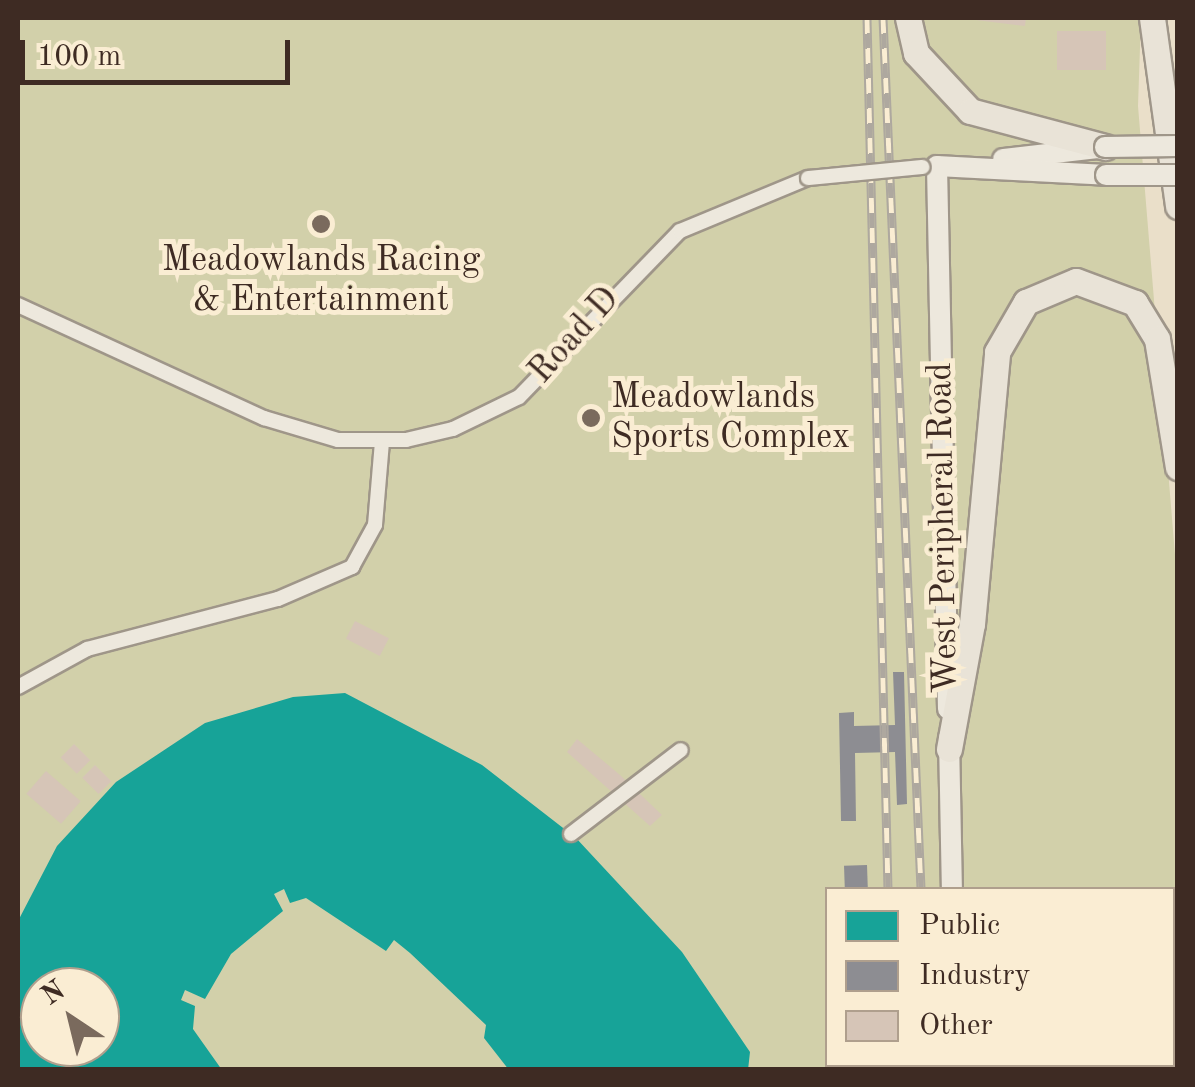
<!DOCTYPE html>
<html>
<head>
<meta charset="utf-8">
<style>
  body { margin:0 }
  #map { position:relative; width:1195px; height:1087px; overflow:hidden; background:#eadfc9; font-family:"Old Standard TT",serif }
  div>[style] { position:absolute }
  .green>* { inset:0; background:#d2d0aa }
  .public>* { inset:0; background:#17a398 }
  .industry>* { inset:0; background:#8d8d92; transform-origin:0 0 }
  .building>* { inset:0; background:#d6c5b7; transform-origin:0 0 }
  .roads { filter:drop-shadow(2px 0 #9f9689) drop-shadow(-2px 0 #9f9689) drop-shadow(0 2px #9f9689) drop-shadow(0 -2px #9f9689) }
  .street>* { height:14px; margin:-7px; padding:0 7px; transform-origin:7px; border-radius:7px; background:#ede8dd }
  .secondary>* { height:20px; margin:-10px; padding:0 10px; transform-origin:10px; border-radius:10px; background:#ede8dd }
  .highway>* { height:25px; margin:-12.5px; padding:0 12.5px; transform-origin:12.5px; border-radius:12.5px; background:#e9e3d7 }
  .rail>* { height:9px; margin-top:-4.5px; transform-origin:0; background:repeating-linear-gradient(90deg,#faedd3 0 15px,#aea89f 0 30px); box-sizing:border-box; border-block:2px solid #aea89f }
  .bridges { filter:drop-shadow(2px 0 #9f9689) drop-shadow(-2px 0 #9f9689) drop-shadow(0 2px #9f9689) drop-shadow(0 -2px #9f9689) }
  .street-bridge>* { height:14px; margin:-7px; padding:0 7px; transform-origin:7px; border-radius:7px; background:#ede8dd }
  .secondary-bridge>* { height:20px; margin:-10px; padding:0 10px; transform-origin:10px; border-radius:10px; background:#ede8dd }
  .dots>* { width:28px; height:28px; translate:-50% -50%; box-sizing:border-box; border:5px solid #faedd3; border-radius:50% }
  span { translate:-50% -50%; white-space:nowrap; text-align:center; line-height:1.15; -webkit-text-stroke:10px #faedd3; paint-order:stroke }
  .poi-label { font-size:35px; color:#3e2b23 }
  .left { translate:0 -50%; text-align:left }
  .street-label { font-size:35px; color:#3e2b23 }
  .frame { position:absolute; inset:0; border:20px solid #3e2b23; pointer-events:none }
  .legend { position:absolute; left:825px; top:887px; width:350px; height:180px; box-sizing:border-box; background:#faedd3; border:2px solid #af9f8d; margin:0; padding:12px 18px; list-style:none; font-size:30px; color:#3e2b23 }
  .legend li { display:flex; align-items:center; gap:20px; height:50px }
  .legend b { width:50px; border:2px solid #af9f8d }
  .north { position:absolute; left:20px; top:967px; width:100px; height:100px; box-sizing:border-box; background:#faedd3; border:2px solid #af9f8d; border-radius:50%; rotate:325deg; font-size:28px; font-weight:700; line-height:40px; text-align:center; color:#3e2b23 }
  .north::after { content:''; display:block; margin:auto; width:35px; height:45px; background:#7a6a5d; clip-path:polygon(50% 0,100% 100%,50% 72%,0 100%) }
  .scale { position:absolute; left:20px; top:40px; width:270px; height:45px; box-sizing:border-box; border:5px solid #3e2b23; border-top:0; padding-left:12px; font-size:30px; line-height:35px; white-space:nowrap; color:#3e2b23; -webkit-text-stroke:8px #faedd3; paint-order:stroke }
</style>
</head>
<body>
<div id="map">
  <div class="green">
    <i style="clip-path:polygon(evenodd,18px 18px,1141px 18px,1138px 106px,1178px 591px,1177px 1069px,18px 1069px,18px 18px,828px 890px,1172px 890px,1172px 1064px,828px 1064px,828px 890px,18px 18px,40px 987px,100px 987px,100px 1047px,40px 1047px,40px 987px)"></i>
  </div>
  <div class="public">
    <i style="clip-path:polygon(evenodd,345px 693px,482px 765px,576px 838px,682px 952px,750px 1052px,748px 1070px,509px 1070px,484px 1038px,486px 1025px,410px 953px,394px 940px,386px 951px,306px 898px,290px 903px,284px 889px,274px 894px,283px 911px,231px 954px,205px 999px,185px 990px,181px 1000px,195px 1006px,193px 1029px,222px 1070px,18px 1070px,18px 921px,57px 846px,116px 782px,205px 723px,293px 697px,345px 693px,40px 987px,100px 987px,100px 1047px,40px 1047px,40px 987px)"></i>
  </div>
  <div class="industry">
    <i style="clip-path:polygon(893px 672px,904px 672px,907px 804px,897px 805px,895px 752px,855px 753px,856px 821px,841px 821px,839px 713px,854px 712px,854px 726px,895px 725px)"></i>
    <i style="left:867px;top:865px;width:25px;height:23px;rotate:88deg"></i>
  </div>
  <div class="building">
    <i style="clip-path:polygon(960px 18px,1026px 18px,1025px 26px)"></i>
    <i style="left:1057px;top:31px;width:49px;height:39px"></i>
    <i style="left:355px;top:621px;width:38px;height:20px;rotate:27deg"></i>
    <i style="clip-path:polygon(577px 739px,620px 775px,662px 815px,650px 826px,567px 752px)"></i>
    <i style="left:74px;top:744px;width:23px;height:19px;rotate:45deg"></i>
    <i style="left:95px;top:765px;width:23px;height:18px;rotate:45deg"></i>
    <i style="left:46px;top:771px;width:46px;height:30px;rotate:41deg"></i>
  </div>
  <div class="roads">
    <div class="street">
      <i style="left:18px;top:305px;width:271px;rotate:24.7deg"></i>
      <i style="left:264px;top:418px;width:77px;rotate:16.6deg"></i>
      <i style="left:338px;top:440px;width:68px"></i>
      <i style="left:406px;top:440px;width:48px;rotate:-13.2deg"></i>
      <i style="left:453px;top:429px;width:73px;rotate:-25.9deg"></i>
      <i style="left:519px;top:397px;width:231px;rotate:-45.9deg"></i>
      <i style="left:680px;top:231px;width:139px;rotate:-22.5deg"></i>
      <i style="left:18px;top:687px;width:79px;rotate:-28.8deg"></i>
      <i style="left:87px;top:649px;width:197px;rotate:-14.7deg"></i>
      <i style="left:278px;top:599px;width:81px;rotate:-23.4deg"></i>
      <i style="left:352px;top:567px;width:48px;rotate:-61.3deg"></i>
      <i style="left:375px;top:525px;width:83px;rotate:-85.2deg"></i>
      <i style="left:571px;top:834px;width:138px;rotate:-37.4deg"></i>
    </div>
    <div class="secondary">
      <i style="left:1003px;top:159px;width:96px;rotate:-6.6deg"></i>
      <i style="left:937px;top:166px;width:543px;rotate:88.84deg"></i>
      <i style="left:937px;top:166px;width:169px;rotate:3deg"></i>
      <i style="left:949px;top:738px;width:152px;rotate:88.9deg"></i>
      <i style="left:962px;top:1064px;width:6px;rotate:81deg"></i>
    </div>
    <div class="highway">
      <i style="left:908px;top:18px;width:36px;rotate:77deg"></i>
      <i style="left:916px;top:53px;width:79px;rotate:47deg"></i>
      <i style="left:970px;top:111px;width:140px;rotate:14.9deg"></i>
      <i style="left:1152px;top:18px;width:190px;rotate:82.1deg"></i>
      <i style="left:949px;top:749px;width:127px;rotate:-79.6deg"></i>
      <i style="left:972px;top:624px;width:273px;rotate:-84.7deg"></i>
      <i style="left:997px;top:352px;width:58px;rotate:-59.9deg"></i>
      <i style="left:1026px;top:302px;width:54px;rotate:-22.8deg"></i>
      <i style="left:1076px;top:281px;width:63px;rotate:20.4deg"></i>
      <i style="left:1135px;top:303px;width:42px;rotate:58.6deg"></i>
      <i style="left:1157px;top:339px;width:130px;rotate:80.7deg"></i>
      <i style="left:989px;top:1064px;width:6px;rotate:72deg"></i>
    </div>
  </div>
  <div class="rail">
    <i style="left:867px;top:18px;width:872px;rotate:88.62deg"></i>
    <i style="left:883px;top:18px;width:873px;rotate:87.5deg"></i>
    <i style="left:892px;top:1064px;width:6px;rotate:90deg"></i>
    <i style="left:925px;top:1064px;width:6px;rotate:90deg"></i>
  </div>
  <div class="bridges">
    <div class="street-bridge">
      <i style="left:808px;top:178px;width:115px;rotate:-5.5deg"></i>
    </div>
    <div class="secondary-bridge">
      <i style="left:1105px;top:147px;width:73px;rotate:-0.8deg"></i>
      <i style="left:1106px;top:175px;width:72px"></i>
    </div>
  </div>
  <div class="dots">
    <i style="left:321px;top:224px;background:#7a6a5d"></i>
    <i style="left:591px;top:418px;background:#7a6a5d"></i>
  </div>
  <div class="poi-label">
    <span style="left:321px;top:281px">Meadowlands Racing<br>&amp; Entertainment</span>
    <span class="left" style="left:611px;top:418px">Meadowlands<br>Sports Complex</span>
  </div>
  <div class="street-label">
    <span style="left:575px;top:336px;rotate:-48deg">Road D</span>
    <span style="left:944px;top:528px;rotate:-91deg">West Peripheral Road</span>
  </div>
  <div class="frame"></div>
  <ul class="legend">
  <li><b style="height:28px;background:#17a398"></b>Public</li>
  <li><b style="height:28px;background:#8d8d92"></b>Industry</li>
  <li><b style="height:28px;background:#d6c5b7"></b>Other</li>
  </ul>
  <div class="north">N</div>
  <div class="scale">100 m</div>
</div>
</body>
</html>
